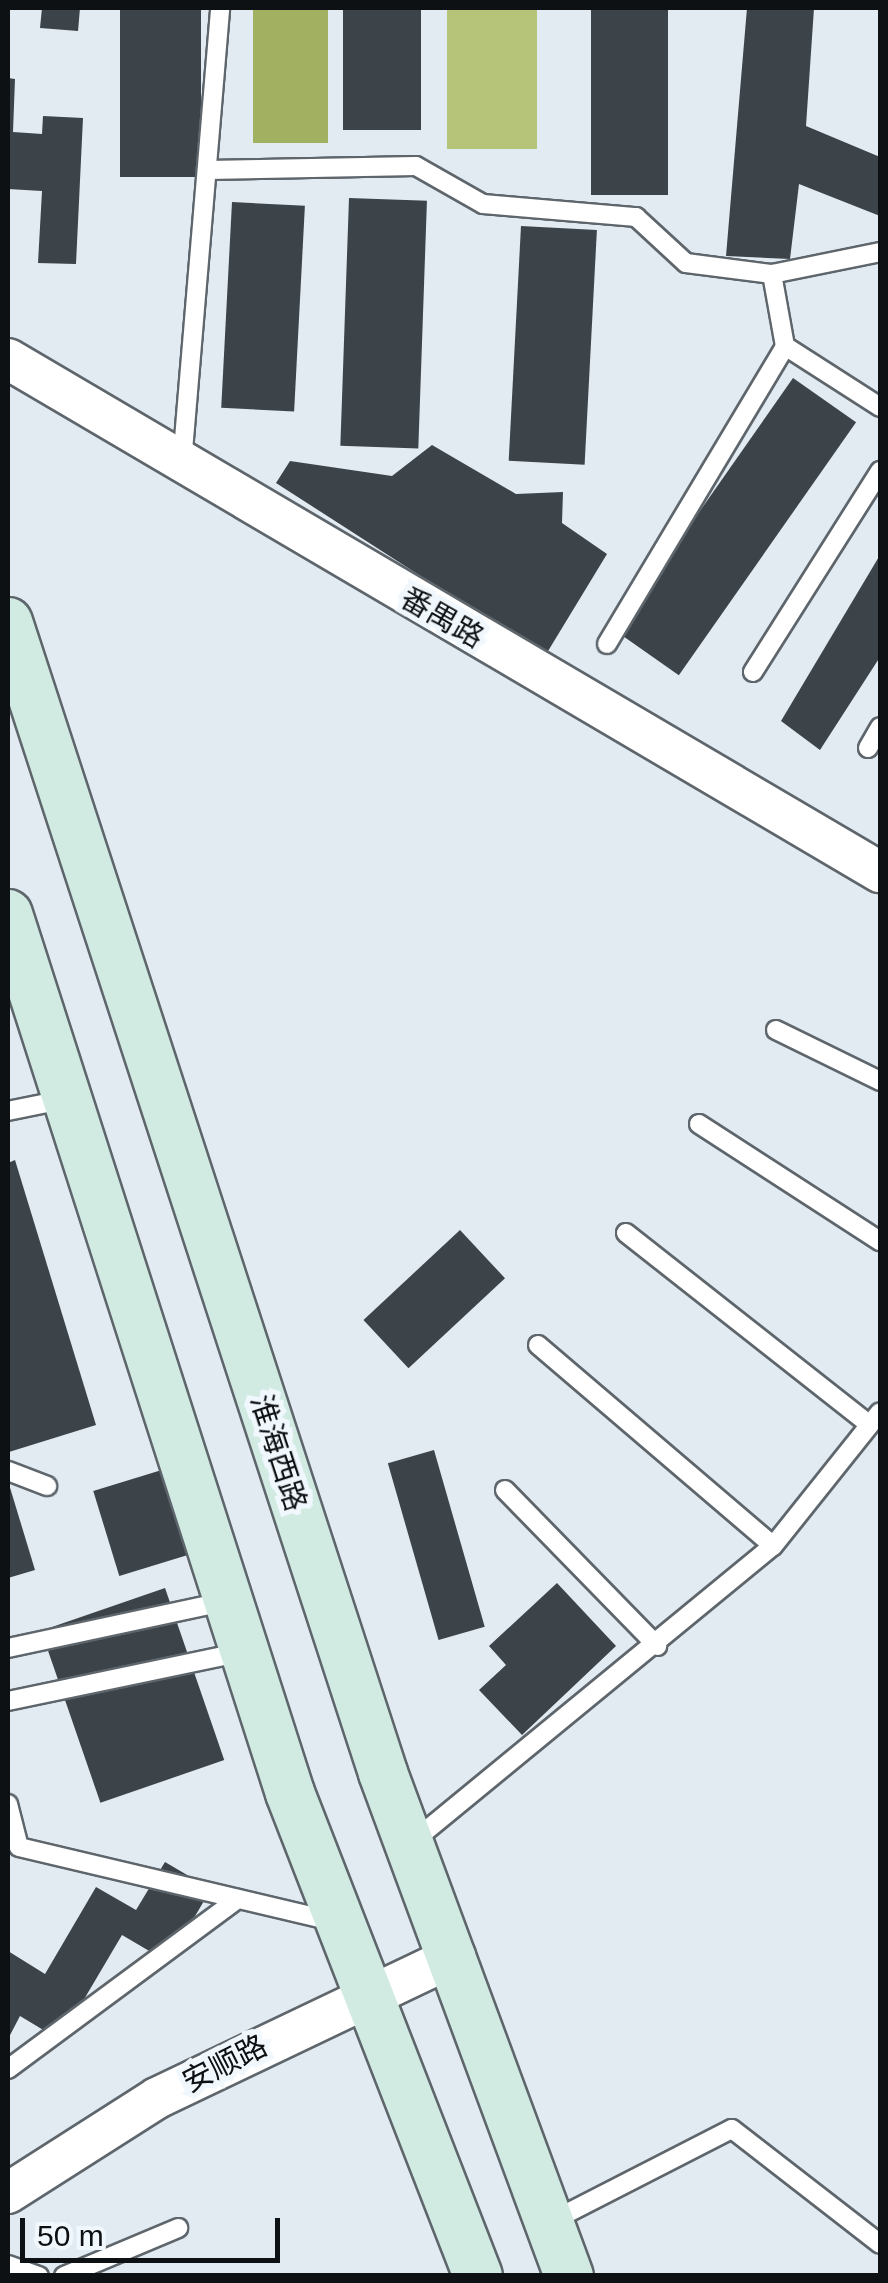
<!DOCTYPE html>
<html>
<head>
<meta charset="utf-8">
<style>
  body { margin:0 }
  #map { position:relative; width:888px; height:2283px; overflow:hidden; background:#e2ebf2; font-family:Arial,"Noto Sans SC",sans-serif }
  div>[style] { position:absolute }
  .green>* { inset:0; background:#b5c478; transform-origin:0 0 }
  .forest>* { inset:0; background:#a1b061; transform-origin:0 0 }
  .building>* { inset:0; background:#3c4349; transform-origin:0 0 }
  .roads { filter:drop-shadow(2px 0 #5e666c) drop-shadow(-2px 0 #5e666c) drop-shadow(0 2px #5e666c) drop-shadow(0 -2px #5e666c) }
  .service>* { height:18px; margin:-9px; padding:0 9px; transform-origin:9px; border-radius:9px; background:#fff }
  .tertiary>* { height:40px; margin:-20px; padding:0 20px; transform-origin:20px; border-radius:20px; background:#fff }
  .secondary>* { height:48px; margin:-24px; padding:0 24px; transform-origin:24px; border-radius:24px; background:#d1ebe3 }
  span { translate:-50% -50%; white-space:nowrap; text-align:center; line-height:1.15; -webkit-text-stroke:10px #f1f8fd; paint-order:stroke }
  .street-label { font-size:30px; color:#0e1113 }
  .frame { position:absolute; inset:0; border:10px solid #0e1113; pointer-events:none }
  .scale { position:absolute; left:20px; top:2218px; width:260px; height:45px; box-sizing:border-box; border:5px solid #0e1113; border-top:0; padding-left:12px; font-size:30px; line-height:35px; white-space:nowrap; color:#0e1113; -webkit-text-stroke:8px #f1f8fd; paint-order:stroke }
</style>
</head>
<body>
<div id="map">
  <div class="green">
    <i style="left:447px;top:8px;width:90px;height:141px"></i>
  </div>
  <div class="forest">
    <i style="left:253px;top:8px;width:75px;height:135px"></i>
  </div>
  <div class="building">
    <i style="clip-path:polygon(42px 8px,80px 8px,78px 31px,40px 28px)"></i>
    <i style="left:120px;top:8px;width:81px;height:169px"></i>
    <i style="left:343px;top:8px;width:78px;height:122px"></i>
    <i style="left:591px;top:8px;width:77px;height:187px"></i>
    <i style="clip-path:polygon(747px 8px,814px 8px,806px 126px,880px 157px,880px 216px,799px 184px,790px 259px,726px 256px)"></i>
    <i style="clip-path:polygon(8px 78px,15px 79px,13px 132px,42px 134px,43px 116px,83px 118px,76px 264px,38px 263px,42px 191px,8px 189px)"></i>
    <i style="left:349px;top:198px;width:78px;height:248px;rotate:2deg"></i>
    <i style="left:232px;top:202px;width:73px;height:206px;rotate:3deg"></i>
    <i style="left:521px;top:226px;width:76px;height:235px;rotate:3deg"></i>
    <i style="left:793px;top:378px;width:77px;height:309px;rotate:35deg"></i>
    <i style="clip-path:polygon(432px 445px,516px 494px,563px 492px,562px 523px,607px 554px,545px 656px,276px 483px,290px 461px,392px 476px)"></i>
    <i style="clip-path:polygon(880px 555px,880px 657px,820px 750px,781px 721px)"></i>
    <i style="clip-path:polygon(15px 1160px,96px 1425px,9px 1452px,8px 1163px)"></i>
    <i style="left:460px;top:1230px;width:66px;height:132px;rotate:47deg"></i>
    <i style="left:434px;top:1450px;width:184px;height:48px;rotate:74deg"></i>
    <i style="left:165px;top:1469px;width:89px;height:75px;rotate:73deg"></i>
    <i style="clip-path:polygon(8px 1481px,35px 1570px,8px 1578px)"></i>
    <i style="clip-path:polygon(557px 1583px,616px 1646px,522px 1735px,479px 1690px,506px 1665px,489px 1646px)"></i>
    <i style="left:165px;top:1588px;width:182px;height:131px;rotate:71deg"></i>
    <i style="clip-path:polygon(165px 1862px,211px 1889px,168px 1962px,122px 1935px,60px 2040px,20px 2016px,8px 2039px,8px 1951px,45px 1974px,96px 1887px,136px 1910px)"></i>
  </div>
  <div class="roads">
    <div class="service">
      <i style="left:208px;top:170px;width:208px;rotate:-1.1deg"></i>
      <i style="left:416px;top:166px;width:77px;rotate:29.6deg"></i>
      <i style="left:483px;top:204px;width:154px;rotate:4.9deg"></i>
      <i style="left:636px;top:217px;width:68px;rotate:42.6deg"></i>
      <i style="left:686px;top:263px;width:87px;rotate:7.3deg"></i>
      <i style="left:772px;top:274px;width:110px;rotate:-11.5deg"></i>
      <i style="left:772px;top:274px;width:73px;rotate:79.8deg"></i>
      <i style="left:182px;top:463px;width:457px;rotate:-85.2deg"></i>
      <i style="left:607px;top:644px;width:347px;rotate:-59.1deg"></i>
      <i style="left:785px;top:346px;width:113px;rotate:32.7deg"></i>
      <i style="left:753px;top:672px;width:238px;rotate:-57.7deg"></i>
      <i style="left:868px;top:748px;width:24px;rotate:-60deg"></i>
      <i style="left:776px;top:1030px;width:116px;rotate:26.1deg"></i>
      <i style="left:8px;top:1111px;width:60px;rotate:-11.5deg"></i>
      <i style="left:699px;top:1124px;width:216px;rotate:32.9deg"></i>
      <i style="left:626px;top:1233px;width:310px;rotate:38.2deg"></i>
      <i style="left:538px;top:1345px;width:309px;rotate:40.5deg"></i>
      <i style="left:8px;top:1471px;width:42px;rotate:21deg"></i>
      <i style="left:505px;top:1490px;width:218px;rotate:45.7deg"></i>
      <i style="left:8px;top:1648px;width:225px;rotate:-12.1deg"></i>
      <i style="left:8px;top:1701px;width:239px;rotate:-11.8deg"></i>
      <i style="left:8px;top:1804px;width:44px;rotate:75.7deg"></i>
      <i style="left:19px;top:1847px;width:326px;rotate:13.3deg"></i>
      <i style="left:411px;top:1843px;width:468px;rotate:-39.4deg"></i>
      <i style="left:773px;top:1546px;width:171px;rotate:-51.4deg"></i>
      <i style="left:8px;top:2069px;width:286px;rotate:-36.5deg"></i>
      <i style="left:550px;top:2222px;width:204px;rotate:-27.1deg"></i>
      <i style="left:732px;top:2129px;width:187px;rotate:37.8deg"></i>
      <i style="left:8px;top:2265px;width:33px;rotate:20deg"></i>
      <i style="left:64px;top:2276px;width:124px;rotate:-22.8deg"></i>
    </div>
    <div class="tertiary">
      <i style="left:8px;top:359px;width:1012px;rotate:30.47deg"></i>
      <i style="left:8px;top:2193px;width:177px;rotate:-32.5deg"></i>
      <i style="left:157px;top:2098px;width:330px;rotate:-25.5deg"></i>
    </div>
    <div class="secondary">
      <i style="left:8px;top:622px;width:1211px;rotate:71.95deg"></i>
      <i style="left:383px;top:1773px;width:536px;rotate:69.71deg"></i>
      <i style="left:8px;top:914px;width:923px;rotate:72.21deg"></i>
      <i style="left:290px;top:1793px;width:518px;rotate:68.73deg"></i>
    </div>
  </div>
  <div class="street-label">
    <span style="left:442px;top:618px;rotate:30deg">番禺路</span>
    <span style="left:278px;top:1453px;rotate:72deg">淮海西路</span>
    <span style="left:225px;top:2064px;rotate:-27deg">安顺路</span>
  </div>
  <div class="frame"></div>
  <div class="scale">50 m</div>
</div>
</body>
</html>
